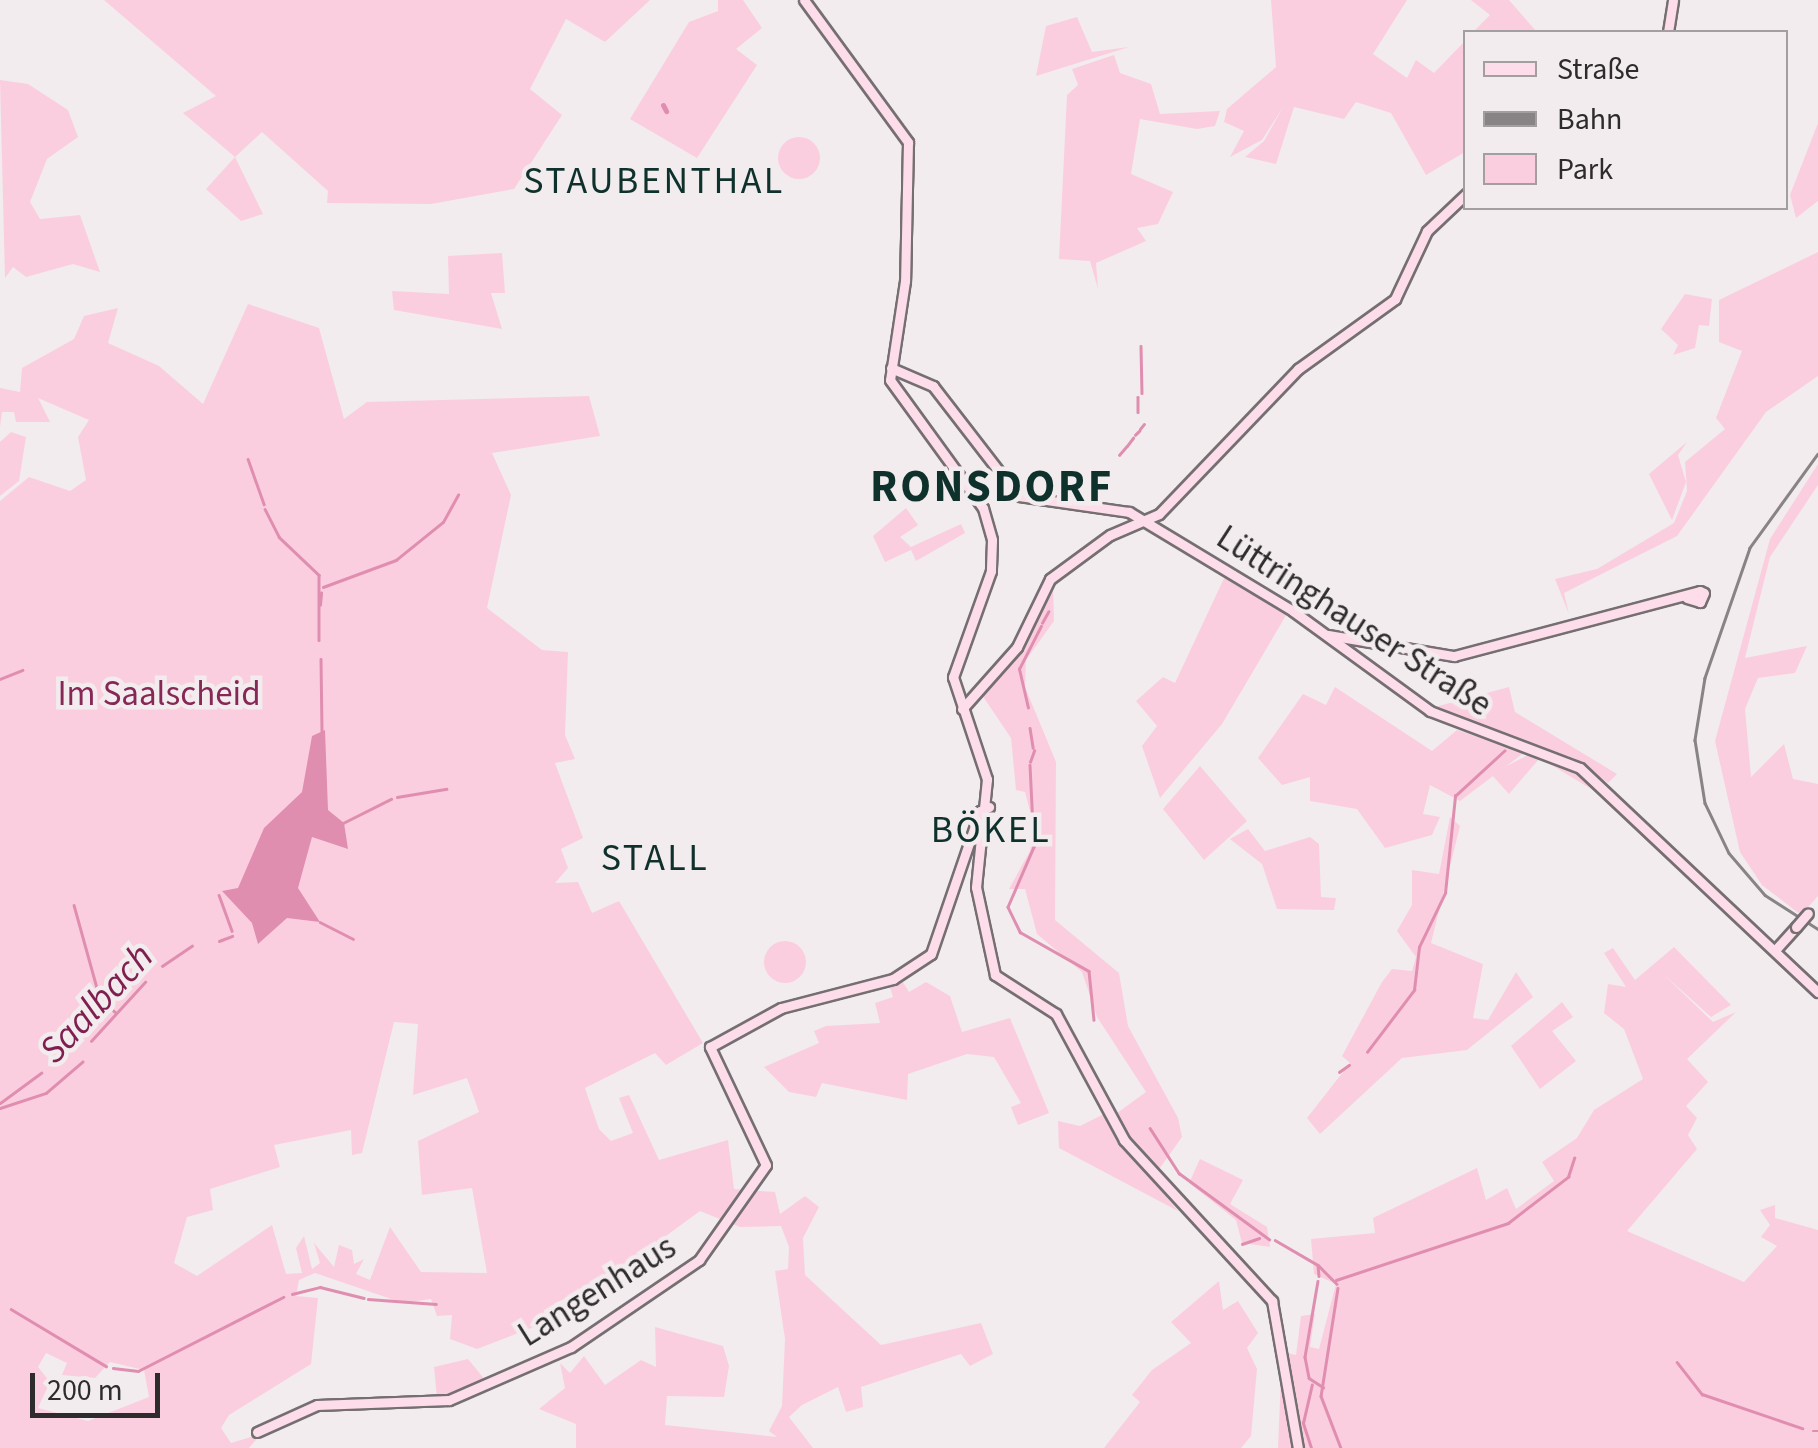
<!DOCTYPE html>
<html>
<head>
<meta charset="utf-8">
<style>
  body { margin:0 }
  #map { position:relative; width:1818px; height:1448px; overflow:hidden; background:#f2ecee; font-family:"Source Sans 3",sans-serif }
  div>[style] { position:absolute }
  .green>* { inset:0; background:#fbcedf }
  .round { border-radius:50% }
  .water>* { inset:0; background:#e08eaf }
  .stream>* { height:2.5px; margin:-1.25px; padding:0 1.25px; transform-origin:1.25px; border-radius:1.25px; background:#e08eaf }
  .canal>* { height:5px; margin:-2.5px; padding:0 2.5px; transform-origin:2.5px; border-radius:2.5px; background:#e08eaf }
  .roads { filter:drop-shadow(2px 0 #756f71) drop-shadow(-2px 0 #756f71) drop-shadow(0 2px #756f71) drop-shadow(0 -2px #756f71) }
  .secondary>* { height:9px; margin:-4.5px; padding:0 4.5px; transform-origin:4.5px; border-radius:4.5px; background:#feddeb }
  .rail>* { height:2.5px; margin:-1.25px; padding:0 1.25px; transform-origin:1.25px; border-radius:1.25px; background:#888486 }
  .bridges { filter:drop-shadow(2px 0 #756f71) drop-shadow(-2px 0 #756f71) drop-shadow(0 2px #756f71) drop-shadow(0 -2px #756f71) }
  .secondary-bridge>* { height:9px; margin:-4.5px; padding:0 4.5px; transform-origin:4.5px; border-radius:4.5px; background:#feddeb }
  span { translate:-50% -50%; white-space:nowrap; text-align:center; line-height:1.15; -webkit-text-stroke:9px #f2ecee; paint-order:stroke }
  .street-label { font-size:35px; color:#2d2b2c }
  .park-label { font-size:35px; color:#872756 }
  .neighbourhood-label { font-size:38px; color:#0f312c; letter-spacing:2.5px }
  .water-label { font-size:38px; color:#7f1f4f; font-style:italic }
  .district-label { font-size:45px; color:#0f312c; font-weight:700; letter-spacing:2.5px }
  .legend { position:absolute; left:1463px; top:30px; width:325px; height:180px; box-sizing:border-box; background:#f2ecee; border:2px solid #a39fa0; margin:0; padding:12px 18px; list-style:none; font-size:30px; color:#2d2b2c }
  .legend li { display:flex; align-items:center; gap:20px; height:50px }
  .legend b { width:50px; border:2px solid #a39fa0 }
  .scale { position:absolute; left:30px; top:1373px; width:130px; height:45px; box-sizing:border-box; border:5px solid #2d2b2c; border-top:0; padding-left:12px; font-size:30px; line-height:35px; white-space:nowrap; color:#2d2b2c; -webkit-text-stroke:8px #f2ecee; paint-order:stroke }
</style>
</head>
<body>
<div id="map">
  <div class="green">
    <i style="clip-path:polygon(104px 0,650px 0,605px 42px,566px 19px,530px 89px,562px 115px,514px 189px,431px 204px,327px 203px,328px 191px,262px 132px,235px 157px,263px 214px,241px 221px,206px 189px,235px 157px,183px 113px,216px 96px)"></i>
    <i style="clip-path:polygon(718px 0,743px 0,762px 28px,736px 49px,757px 65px,697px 158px,630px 119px,689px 22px,718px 11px)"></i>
    <i style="clip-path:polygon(1271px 0,1407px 0,1373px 54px,1407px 78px,1416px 60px,1434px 73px,1465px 41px,1465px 152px,1426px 175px,1391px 113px,1356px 102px,1344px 119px,1294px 107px,1276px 164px,1245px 157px,1264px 141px,1283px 107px,1262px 140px,1230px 157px,1244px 131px,1224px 122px,1227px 109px,1276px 67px)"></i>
    <i style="clip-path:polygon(1471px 0,1509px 0,1537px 32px,1473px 32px,1490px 15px)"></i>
    <i style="clip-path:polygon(1077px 17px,1092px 52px,1129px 47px,1036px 76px,1046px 26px)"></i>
    <i style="clip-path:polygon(1114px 55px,1120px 73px,1151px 84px,1160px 114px,1220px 111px,1215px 126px,1197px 129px,1140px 119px,1131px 174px,1173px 192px,1158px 224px,1137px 228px,1146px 241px,1096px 263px,1098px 289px,1090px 261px,1059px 259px,1067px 95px,1078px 85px,1072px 69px)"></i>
    <i style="clip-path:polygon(0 80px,28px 84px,68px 110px,78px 137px,47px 159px,30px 202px,40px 219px,80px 215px,100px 272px,73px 264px,26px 277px,13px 267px,5px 278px)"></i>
    <i style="clip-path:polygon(1818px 123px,1818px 201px,1796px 218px,1790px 195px)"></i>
    <i class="round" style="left:778px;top:137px;width:42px;height:42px"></i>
    <i style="clip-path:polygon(1818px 252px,1818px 376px,1766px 412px,1677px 536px,1564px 593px,1569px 614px,1555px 579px,1597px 569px,1674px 523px,1687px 491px,1685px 462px,1725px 429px,1716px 418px,1742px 351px,1719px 342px,1719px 300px)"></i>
    <i style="clip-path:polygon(502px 253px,505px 293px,491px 293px,502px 329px,394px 310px,392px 291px,449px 294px,448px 256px)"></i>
    <i style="clip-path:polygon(1685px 294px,1712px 299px,1709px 326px,1699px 325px,1695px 348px,1673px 355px,1678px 345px,1661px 329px)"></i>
    <i style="clip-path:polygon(evenodd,248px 304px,319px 328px,344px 419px,367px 402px,589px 396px,600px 436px,492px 453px,511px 495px,487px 608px,542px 650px,568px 652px,565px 735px,575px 759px,555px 763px,583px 838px,561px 849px,568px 868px,555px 883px,578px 882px,592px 913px,619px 901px,703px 1043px,666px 1065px,655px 1053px,585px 1088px,599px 1129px,611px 1141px,633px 1133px,619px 1098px,629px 1095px,659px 1160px,728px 1140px,734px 1189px,775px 1192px,780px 1214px,805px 1196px,819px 1207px,803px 1238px,805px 1275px,881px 1345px,981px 1323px,993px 1354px,970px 1366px,961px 1354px,861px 1387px,863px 1407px,846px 1412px,838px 1387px,802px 1405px,789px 1417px,813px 1448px,576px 1448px,576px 1424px,539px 1409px,565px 1388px,560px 1363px,570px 1373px,584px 1356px,605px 1385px,641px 1360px,656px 1367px,655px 1327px,723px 1346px,729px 1366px,724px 1397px,667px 1396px,665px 1425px,777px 1437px,769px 1431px,782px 1406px,785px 1339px,775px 1271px,788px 1269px,789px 1247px,781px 1226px,740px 1227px,700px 1211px,640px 1255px,639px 1268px,555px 1303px,560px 1317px,477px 1349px,450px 1339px,452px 1315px,437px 1316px,431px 1299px,403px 1303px,315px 1273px,299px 1280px,296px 1296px,318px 1298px,311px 1364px,229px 1415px,221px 1428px,231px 1443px,261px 1434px,249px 1448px,0 1448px,0 501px,29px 477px,70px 491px,86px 480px,78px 437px,89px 420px,38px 398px,50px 422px,16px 422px,14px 412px,2px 412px,0 427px,0 388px,20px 392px,22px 368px,74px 339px,84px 316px,118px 308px,108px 343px,159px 366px,203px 404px,248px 304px,394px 1022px,418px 1024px,413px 1095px,467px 1078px,479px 1112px,418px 1141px,422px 1195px,472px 1188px,487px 1273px,421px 1272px,390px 1227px,370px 1280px,356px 1274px,364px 1259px,354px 1264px,352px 1250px,339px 1245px,334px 1267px,314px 1243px,320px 1263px,312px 1269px,304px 1236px,296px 1248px,302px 1273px,286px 1274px,272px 1225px,197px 1276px,174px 1263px,187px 1217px,213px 1210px,210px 1189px,280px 1167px,274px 1145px,351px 1130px,352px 1155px,362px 1153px,394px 1022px,248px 304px,46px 1353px,67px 1363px,62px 1375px,95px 1378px,110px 1362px,144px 1370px,149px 1397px,88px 1421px,38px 1408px,50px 1382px,38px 1367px,46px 1353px)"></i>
    <i style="clip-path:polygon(11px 432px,26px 437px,19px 481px,0 496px,0 442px)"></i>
    <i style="clip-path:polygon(1687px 442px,1678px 455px,1686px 482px,1672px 520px,1649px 474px)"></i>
    <i style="clip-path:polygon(1818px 464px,1818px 485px,1770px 557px,1745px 658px,1807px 646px,1795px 673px,1758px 678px,1745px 709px,1751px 777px,1784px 744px,1793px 779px,1818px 784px,1818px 896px,1801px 915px,1762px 885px,1740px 852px,1715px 741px,1770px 539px)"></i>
    <i style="clip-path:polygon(906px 508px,918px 525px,900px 537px,911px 547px,961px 524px,965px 533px,916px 561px,911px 550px,885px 562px,873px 536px)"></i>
    <i style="clip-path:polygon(1226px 574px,1288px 612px,1222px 724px,1160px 798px,1142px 746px,1157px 726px,1136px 701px,1163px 677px,1175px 683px)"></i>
    <i style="clip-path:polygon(1053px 587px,1054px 621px,1026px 660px,1025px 687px,1056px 762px,1055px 920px,1119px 973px,1128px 1026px,1178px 1118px,1182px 1137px,1157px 1172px,1113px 1116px,1146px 1092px,1097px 1017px,1082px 972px,1037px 934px,1025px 889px,1009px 889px,1030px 851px,1032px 819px,1025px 792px,1016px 790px,1011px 738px,982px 695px,1027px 642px)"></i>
    <i style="clip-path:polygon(1335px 687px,1432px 751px,1457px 730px,1525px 752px,1460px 801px,1430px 785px,1423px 814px,1440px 817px,1432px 835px,1385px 848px,1357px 809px,1310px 801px,1310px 777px,1282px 785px,1258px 758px,1303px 694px,1326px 705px)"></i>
    <i style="clip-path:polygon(1509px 687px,1515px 712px,1617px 774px,1608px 783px,1574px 758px,1460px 724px,1414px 697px,1435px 707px)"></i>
    <i style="clip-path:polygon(1530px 754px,1573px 768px,1606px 798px,1540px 758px,1509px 794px,1491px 774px)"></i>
    <i style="clip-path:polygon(1200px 766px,1247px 821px,1204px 860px,1163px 809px)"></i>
    <i style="clip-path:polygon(1450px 817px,1460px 826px,1431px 943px,1483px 964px,1473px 1018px,1488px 1020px,1516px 972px,1533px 997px,1467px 1050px,1402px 1058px,1320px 1134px,1307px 1118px,1350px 1063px,1342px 1056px,1382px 982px,1392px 969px,1412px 971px,1416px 957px,1397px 931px,1412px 905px,1412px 870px,1439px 874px)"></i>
    <i style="clip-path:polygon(1248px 829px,1265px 851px,1310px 837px,1319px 844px,1321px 897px,1336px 898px,1334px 910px,1277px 909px,1262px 864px,1230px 839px)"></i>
    <i class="round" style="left:764px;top:941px;width:42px;height:42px"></i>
    <i style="clip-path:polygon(1674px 947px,1731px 1005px,1711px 1017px,1662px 973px,1713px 1022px,1736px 1012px,1687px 1059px,1708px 1082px,1686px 1106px,1697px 1118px,1688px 1135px,1697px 1149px,1627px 1231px,1744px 1282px,1777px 1246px,1761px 1237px,1770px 1225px,1760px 1210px,1775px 1205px,1775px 1218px,1818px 1230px,1818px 1448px,1278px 1448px,1282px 1352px,1296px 1355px,1301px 1316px,1315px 1314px,1310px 1347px,1319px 1349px,1336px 1284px,1314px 1274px,1311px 1239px,1375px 1233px,1373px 1218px,1477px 1168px,1486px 1200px,1507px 1188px,1516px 1209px,1554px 1181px,1542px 1162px,1577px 1138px,1594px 1110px,1643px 1079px,1624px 1029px,1604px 1013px,1608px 984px,1626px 987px,1604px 953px,1613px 948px,1635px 980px)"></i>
    <i style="clip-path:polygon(901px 979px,909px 992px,926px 982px,950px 996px,962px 1032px,1010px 1018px,1049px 1113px,1018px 1125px,1011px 1107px,1021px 1103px,994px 1057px,967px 1054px,908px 1074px,907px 1100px,822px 1083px,816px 1097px,789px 1092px,764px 1067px,819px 1043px,814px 1031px,826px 1026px,880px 1023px,875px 1003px,893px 997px,889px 984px)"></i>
    <i style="clip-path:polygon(1562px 1002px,1573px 1017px,1552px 1031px,1576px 1061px,1540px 1089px,1511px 1046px)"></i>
    <i style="clip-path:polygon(1104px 1114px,1118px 1139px,1178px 1211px,1059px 1148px,1058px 1121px,1080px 1126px)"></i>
    <i style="clip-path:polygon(1200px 1159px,1243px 1180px,1230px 1204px,1267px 1227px,1270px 1247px,1242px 1243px,1236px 1220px,1189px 1183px)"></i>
    <i style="clip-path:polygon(1219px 1281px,1223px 1310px,1238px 1301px,1258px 1333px,1247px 1348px,1257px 1369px,1251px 1436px,1241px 1448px,1104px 1448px,1140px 1402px,1132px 1395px,1152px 1370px,1191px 1343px,1171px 1322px)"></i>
    <i style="clip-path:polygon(468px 1359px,486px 1381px,437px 1399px,434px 1367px)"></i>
  </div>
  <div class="water">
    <i style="clip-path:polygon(325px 730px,328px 810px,344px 823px,348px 849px,312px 837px,298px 888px,320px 922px,287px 918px,258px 944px,252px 923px,222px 891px,238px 888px,264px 828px,302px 792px,312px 736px)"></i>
  </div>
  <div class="stream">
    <i style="left:1141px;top:346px;width:47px;rotate:88.8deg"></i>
    <i style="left:1138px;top:397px;width:15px;rotate:90deg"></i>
    <i style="left:1140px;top:429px;width:6px;rotate:-51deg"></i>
    <i style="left:1135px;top:435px;width:6px;rotate:-45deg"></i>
    <i style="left:1127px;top:446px;width:10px;rotate:-53deg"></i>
    <i style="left:1119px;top:455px;width:11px;rotate:-49deg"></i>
    <i style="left:248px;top:459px;width:48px;rotate:70.4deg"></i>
    <i style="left:265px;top:509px;width:31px;rotate:63deg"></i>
    <i style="left:279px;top:537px;width:55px;rotate:43.5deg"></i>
    <i style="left:319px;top:575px;width:65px;rotate:90deg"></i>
    <i style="left:323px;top:587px;width:78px;rotate:-20.3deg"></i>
    <i style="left:396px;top:560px;width:60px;rotate:-39deg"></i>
    <i style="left:443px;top:522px;width:31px;rotate:-61deg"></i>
    <i style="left:320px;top:605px;width:12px;rotate:-85deg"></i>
    <i style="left:1042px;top:623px;width:13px;rotate:-61deg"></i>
    <i style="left:321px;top:659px;width:72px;rotate:89.2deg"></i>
    <i style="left:0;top:679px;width:24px;rotate:-22deg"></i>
    <i style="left:1028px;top:708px;width:40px;rotate:-103deg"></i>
    <i style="left:1019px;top:669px;width:48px;rotate:-62.9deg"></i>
    <i style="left:1030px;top:728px;width:20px;rotate:81deg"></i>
    <i style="left:1030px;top:762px;width:12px;rotate:-70deg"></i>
    <i style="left:1030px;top:765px;width:82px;rotate:87.2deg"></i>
    <i style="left:1034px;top:847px;width:65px;rotate:113.4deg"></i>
    <i style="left:1008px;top:907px;width:28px;rotate:64deg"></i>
    <i style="left:1020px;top:932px;width:79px;rotate:29.5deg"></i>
    <i style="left:1089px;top:971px;width:49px;rotate:84.2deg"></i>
    <i style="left:397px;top:797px;width:50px;rotate:-9.3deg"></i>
    <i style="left:341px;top:824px;width:56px;rotate:-26.6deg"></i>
    <i style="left:219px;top:895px;width:38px;rotate:70deg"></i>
    <i style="left:74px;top:905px;width:98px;rotate:74.5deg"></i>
    <i style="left:320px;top:922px;width:37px;rotate:27deg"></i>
    <i style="left:219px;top:941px;width:14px;rotate:-21deg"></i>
    <i style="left:162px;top:966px;width:36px;rotate:-34deg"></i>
    <i style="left:102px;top:1001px;width:17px;rotate:40deg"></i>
    <i style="left:91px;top:1041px;width:80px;rotate:-47.5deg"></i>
    <i style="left:1367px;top:1052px;width:78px;rotate:-52.8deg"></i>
    <i style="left:1414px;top:990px;width:43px;rotate:-83.4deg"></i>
    <i style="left:1419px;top:947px;width:60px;rotate:-64.3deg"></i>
    <i style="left:1445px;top:893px;width:98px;rotate:-84.1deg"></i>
    <i style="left:1455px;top:796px;width:67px;rotate:-42.6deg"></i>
    <i style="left:1339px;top:1072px;width:12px;rotate:-35deg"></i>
    <i style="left:0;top:1103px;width:51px;rotate:-36.2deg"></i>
    <i style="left:0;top:1108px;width:48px;rotate:-18.1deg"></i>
    <i style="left:46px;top:1093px;width:48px;rotate:-40.7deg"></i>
    <i style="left:1150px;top:1128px;width:54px;rotate:57.2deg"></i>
    <i style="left:1179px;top:1173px;width:112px;rotate:36.3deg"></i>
    <i style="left:1275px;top:1240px;width:50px;rotate:30.2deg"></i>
    <i style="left:1318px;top:1265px;width:11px;rotate:85deg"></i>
    <i style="left:1242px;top:1244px;width:18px;rotate:-19deg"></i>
    <i style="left:1319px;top:1266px;width:25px;rotate:45deg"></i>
    <i style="left:1336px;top:1280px;width:181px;rotate:-18.3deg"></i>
    <i style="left:1508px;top:1223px;width:76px;rotate:-37.5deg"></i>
    <i style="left:1568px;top:1177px;width:20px;rotate:-72deg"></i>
    <i style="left:1318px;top:1281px;width:77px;rotate:99.7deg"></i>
    <i style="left:1305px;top:1357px;width:21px;rotate:79deg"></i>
    <i style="left:1309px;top:1378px;width:17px;rotate:33deg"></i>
    <i style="left:1338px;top:1288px;width:109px;rotate:98.9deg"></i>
    <i style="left:1321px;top:1396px;width:56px;rotate:69deg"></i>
    <i style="left:292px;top:1294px;width:29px;rotate:-14deg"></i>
    <i style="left:320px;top:1287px;width:45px;rotate:14deg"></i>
    <i style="left:368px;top:1299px;width:68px;rotate:4.2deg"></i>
    <i style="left:11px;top:1309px;width:111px;rotate:31deg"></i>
    <i style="left:1677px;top:1362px;width:41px;rotate:52deg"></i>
    <i style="left:1702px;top:1394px;width:106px;rotate:18.8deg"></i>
    <i style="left:113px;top:1368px;width:25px;rotate:7deg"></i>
    <i style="left:138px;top:1371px;width:163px;rotate:-27deg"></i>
    <i style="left:1813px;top:1431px;width:5px"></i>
    <i style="left:1311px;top:1448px;width:26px;rotate:-108deg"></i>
    <i style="left:1303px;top:1423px;width:39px;rotate:-77deg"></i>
  </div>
  <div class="canal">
    <i style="left:663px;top:105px;width:7px;rotate:63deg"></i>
  </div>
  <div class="roads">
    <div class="secondary">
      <i style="left:804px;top:0;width:176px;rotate:53.8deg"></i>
      <i style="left:908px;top:142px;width:139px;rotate:91.2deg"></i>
      <i style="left:905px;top:281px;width:100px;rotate:98.6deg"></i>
      <i style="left:890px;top:380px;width:158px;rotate:54deg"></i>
      <i style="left:983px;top:508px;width:33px;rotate:74deg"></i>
      <i style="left:992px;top:540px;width:31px;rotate:92deg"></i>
      <i style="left:991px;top:571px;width:113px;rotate:109.7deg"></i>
      <i style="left:953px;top:677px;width:108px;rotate:71.6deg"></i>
      <i style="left:987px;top:779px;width:109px;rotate:95.8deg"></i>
      <i style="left:976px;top:887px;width:90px;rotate:77.8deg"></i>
      <i style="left:995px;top:975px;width:72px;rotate:32.6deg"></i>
      <i style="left:1056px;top:1014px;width:143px;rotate:61.6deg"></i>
      <i style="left:1124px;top:1140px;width:219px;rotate:47.4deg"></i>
      <i style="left:1272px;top:1301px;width:149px;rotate:80deg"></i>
      <i style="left:1668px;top:32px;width:32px;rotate:-81deg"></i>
      <i style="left:891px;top:368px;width:46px;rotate:23.2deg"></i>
      <i style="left:933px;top:386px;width:139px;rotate:52.3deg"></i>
      <i style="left:1018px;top:496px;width:112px;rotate:8.2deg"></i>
      <i style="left:1129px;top:512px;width:192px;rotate:31.1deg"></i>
      <i style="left:1293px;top:611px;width:170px;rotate:36.1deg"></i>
      <i style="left:1430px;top:711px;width:160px;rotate:20.8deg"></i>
      <i style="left:1580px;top:768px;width:327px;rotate:43.3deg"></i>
      <i style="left:1328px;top:635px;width:128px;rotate:9.5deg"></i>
      <i style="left:1454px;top:656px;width:254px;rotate:-14.8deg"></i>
      <i style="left:1700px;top:591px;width:4px;rotate:27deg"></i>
      <i style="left:1704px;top:593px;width:10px;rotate:114deg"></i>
      <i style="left:1700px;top:602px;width:14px;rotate:-163deg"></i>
      <i style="left:962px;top:709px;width:83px;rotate:-48.4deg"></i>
      <i style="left:1017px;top:647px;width:76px;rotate:-64.1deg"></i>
      <i style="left:1050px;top:579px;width:74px;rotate:-36.3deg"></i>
      <i style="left:1110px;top:535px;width:53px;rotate:-23.2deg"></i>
      <i style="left:1159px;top:514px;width:201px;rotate:-46.2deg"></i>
      <i style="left:1298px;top:369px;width:120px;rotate:-35.8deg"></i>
      <i style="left:1395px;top:299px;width:75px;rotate:-64.8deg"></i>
      <i style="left:1427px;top:231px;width:54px;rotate:-43.5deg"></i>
      <i style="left:1777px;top:948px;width:28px;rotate:-48deg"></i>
      <i style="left:257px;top:1432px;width:66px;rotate:-24.2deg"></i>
      <i style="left:317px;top:1405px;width:132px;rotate:-2.2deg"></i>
      <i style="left:449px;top:1400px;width:133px;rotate:-23.5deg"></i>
      <i style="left:571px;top:1347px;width:155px;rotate:-34.2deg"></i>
      <i style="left:699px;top:1260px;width:116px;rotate:-54.8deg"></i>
      <i style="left:766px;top:1165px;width:131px;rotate:-115.4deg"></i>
      <i style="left:710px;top:1047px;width:81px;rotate:-28.8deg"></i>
      <i style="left:781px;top:1008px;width:116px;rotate:-14.5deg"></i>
      <i style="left:893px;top:979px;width:45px;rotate:-33.3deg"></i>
      <i style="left:931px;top:954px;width:151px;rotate:-71.1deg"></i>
      <i style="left:980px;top:811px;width:10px;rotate:-24deg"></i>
    </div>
  </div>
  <div class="rail">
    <i style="left:1818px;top:454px;width:116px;rotate:125.9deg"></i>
    <i style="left:1750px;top:548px;width:138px;rotate:109.1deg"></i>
    <i style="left:1705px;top:678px;width:63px;rotate:99.2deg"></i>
    <i style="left:1695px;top:740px;width:64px;rotate:81deg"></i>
    <i style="left:1705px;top:803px;width:55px;rotate:64.4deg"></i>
    <i style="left:1729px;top:853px;width:55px;rotate:49.4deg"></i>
    <i style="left:1765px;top:895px;width:63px;rotate:32.7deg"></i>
  </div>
  <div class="bridges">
    <div class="secondary-bridge">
      <i style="left:1796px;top:927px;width:18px;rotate:-49deg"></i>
    </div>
  </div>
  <div class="street-label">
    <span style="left:1354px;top:621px;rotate:33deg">Lüttringhauser Straße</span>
    <span style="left:597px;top:1291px;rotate:-32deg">Langenhaus</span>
  </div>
  <div class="park-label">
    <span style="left:159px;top:694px">Im Saalscheid</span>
  </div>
  <div class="neighbourhood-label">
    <span style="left:654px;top:182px">STAUBENTHAL</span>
    <span style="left:991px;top:831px">BÖKEL</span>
    <span style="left:655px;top:859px">STALL</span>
  </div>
  <div class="water-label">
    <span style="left:97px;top:1004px;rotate:-47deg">Saalbach</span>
  </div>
  <div class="district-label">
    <span style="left:992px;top:488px">RONSDORF</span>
  </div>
  <ul class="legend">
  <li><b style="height:12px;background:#feddeb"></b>Straße</li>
  <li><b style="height:12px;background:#888486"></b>Bahn</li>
  <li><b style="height:28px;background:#fbcedf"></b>Park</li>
  </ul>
  <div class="scale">200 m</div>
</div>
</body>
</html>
